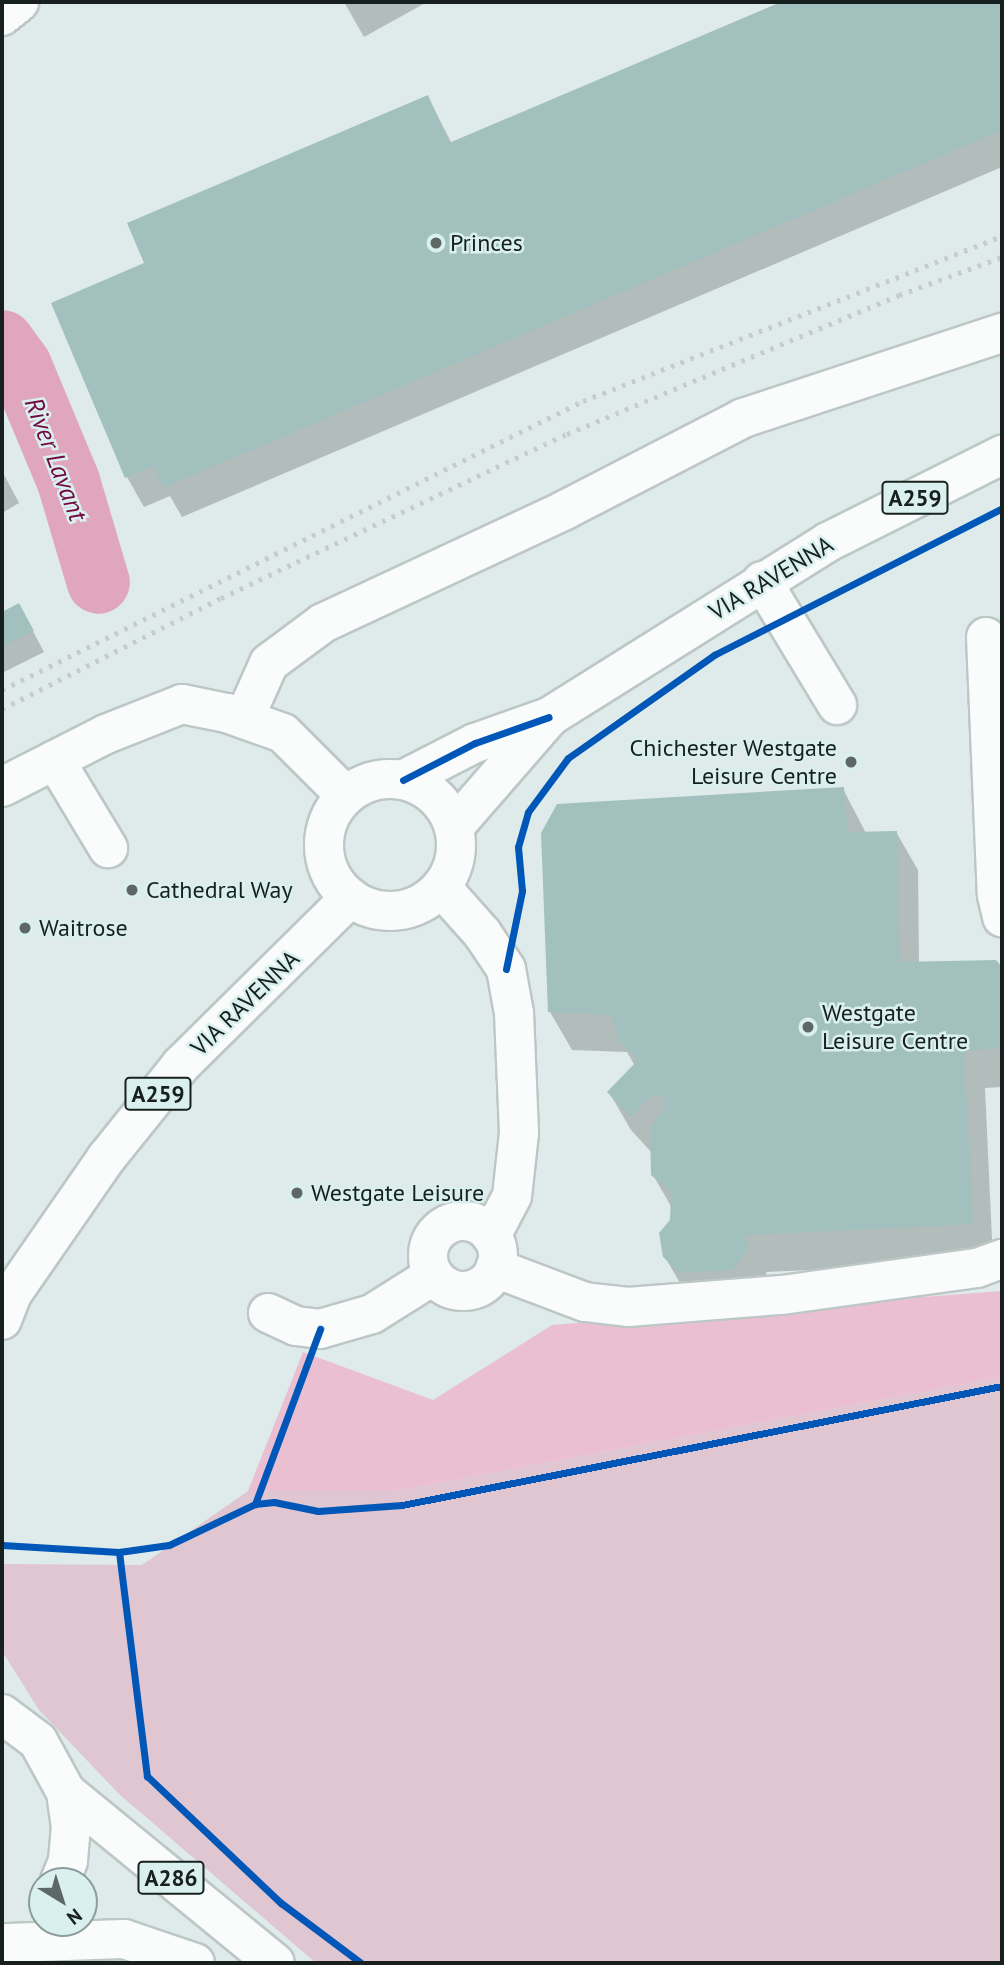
<!DOCTYPE html>
<html>
<head>
<meta charset="utf-8">
<style>
  body { margin:0 }
  #map { position:relative; width:1004px; height:1965px; overflow:hidden; background:#deebea; font-family:"PT Sans",sans-serif }
  div>[style] { position:absolute }
  .green>* { inset:0; background:#e0c6d1 }
  .forest>* { inset:0; background:#eabfd1 }
  .shadow>* { inset:0; background:#0003 }
  .river>* { height:63px; margin:-31.5px; padding:0 31.5px; transform-origin:31.5px; border-radius:31.5px; background:#dfa6bd }
  .building>* { inset:0; background:#a1c0be }
  .roads { filter:drop-shadow(2px 0 #bdc7c6) drop-shadow(-2px 0 #bdc7c6) drop-shadow(0 2px #bdc7c6) drop-shadow(0 -2px #bdc7c6) }
  .minor>* { height:38px; margin:-19px; padding:0 19px; transform-origin:19px; border-radius:19px; background:#fafcfc }
  .minor>.ring { margin:-19px; padding:0; box-sizing:content-box; background:none; border:38px solid #fafcfc; border-radius:50% }
  .major>* { height:38px; margin:-19px; padding:0 19px; transform-origin:19px; border-radius:19px; background:#fafcfc }
  .major>.ring { margin:-19px; padding:0; box-sizing:content-box; background:none; border:38px solid #fafcfc; border-radius:50% }
  .rail>* { height:5px; margin-top:-2.5px; transform-origin:0; background:repeating-linear-gradient(90deg,#c7cbcb 0 3.5px,transparent 0 10.5px) }
  .cycleway>* { height:7px; margin:-3.5px; padding:0 3.5px; transform-origin:3.5px; border-radius:3.5px; background:#0057b8 }
  .dots>* { width:19px; height:19px; translate:-50% -50%; box-sizing:border-box; border:4px solid #d9f0ee; border-radius:50% }
  span { translate:-50% -50%; white-space:nowrap; text-align:center; line-height:1.15; -webkit-text-stroke:5px #d9f0ee; paint-order:stroke }
  .shield-label span { padding:2px 5px; background:#d9f0ee; border:2px solid; border-radius:5px; -webkit-text-stroke-width:0 }
  .shield-label { font-size:23px; color:#17201f; font-weight:700 }
  .poi-label { font-size:24px; color:#17201f }
  .left { translate:0 -50%; text-align:left }
  .right { translate:-100% -50%; text-align:right }
  .street-label { font-size:24px; color:#17201f }
  .water-label { font-size:26px; color:#730942; font-style:italic }
  .frame { position:absolute; inset:0; border:4px solid #17201f; pointer-events:none }
  .north { position:absolute; left:28px; top:1867px; width:70px; height:70px; box-sizing:border-box; background:#d9f0ee; border:2px solid #8b9d9b; border-radius:50%; rotate:142deg; font-size:19px; font-weight:700; line-height:28px; text-align:center; color:#17201f }
  .north::after { content:''; display:block; margin:auto; width:24px; height:32px; background:#5d6766; clip-path:polygon(50% 0,100% 100%,50% 72%,0 100%) }
</style>
</head>
<body>
<div id="map">
  <div class="green">
    <i style="clip-path:polygon(1002px 1377px,1002px 1963px,316px 1963px,119px 1794px,39px 1710px,2px 1651px,2px 1564px,142px 1565px,248px 1491px,397px 1491px)"></i>
  </div>
  <div class="forest">
    <i style="clip-path:polygon(1002px 1291px,1002px 1377px,397px 1491px,248px 1491px,303px 1352px,433px 1400px,552px 1325px)"></i>
  </div>
  <div class="shadow">
    <i style="clip-path:polygon(344px 2px,427px 2px,364px 37px)"></i>
    <i style="clip-path:polygon(785px 2px,1002px 2px,1002px 167px,182px 517px,170px 496px,144px 507px,127px 477px,53px 304px,146px 264px,428px 97px,452px 144px)"></i>
    <i style="clip-path:polygon(2px 471px,19px 503px,2px 513px)"></i>
    <i style="clip-path:polygon(19px 605px,44px 652px,2px 673px,2px 614px)"></i>
    <i style="clip-path:polygon(843px 789px,866px 833px,896px 832px,918px 870px,919px 963px,995px 962px,1002px 970px,1002px 1087px,985px 1088px,993px 1261px,766px 1272px,769px 1287px,687px 1295px,665px 1257px,672px 1208px,653px 1175px,652px 1153px,631px 1130px,609px 1092px,635px 1066px,627px 1052px,572px 1050px,550px 1012px)"></i>
  </div>
  <div class="river">
    <i style="left:2px;top:341px;width:31px;rotate:54deg"></i>
    <i style="left:20px;top:366px;width:125px;rotate:67.3deg"></i>
    <i style="left:68px;top:481px;width:105px;rotate:73.5deg"></i>
  </div>
  <div class="building">
    <i style="clip-path:polygon(781px 2px,1002px 2px,1002px 130px,163px 488px,154px 466px,125px 478px,51px 303px,144px 263px,127px 223px,428px 95px,449px 143px)"></i>
    <i style="clip-path:polygon(19px 603px,34px 631px,2px 647px,2px 612px)"></i>
    <i style="clip-path:polygon(844px 787px,848px 832px,897px 831px,899px 962px,996px 960px,1002px 967px,1002px 1043px,998px 1048px,964px 1051px,973px 1224px,745px 1235px,748px 1249px,732px 1270px,680px 1273px,663px 1257px,659px 1233px,670px 1220px,671px 1192px,651px 1175px,650px 1128px,665px 1106px,664px 1096px,650px 1097px,630px 1117px,607px 1092px,638px 1060px,618px 1039px,611px 1015px,548px 1012px,541px 833px,557px 804px)"></i>
  </div>
  <div class="roads">
    <div class="minor">
      <i style="left:2px;top:16px;width:22px;rotate:-39deg"></i>
      <i style="left:762px;top:581px;width:145px;rotate:58.8deg"></i>
      <i style="left:986px;top:637px;width:258px;rotate:87.6deg"></i>
      <i style="left:997px;top:895px;width:23px;rotate:77deg"></i>
      <i style="left:244px;top:719px;width:61px;rotate:-65.9deg"></i>
      <i style="left:269px;top:663px;width:67px;rotate:-36.5deg"></i>
      <i style="left:323px;top:623px;width:267px;rotate:-25deg"></i>
      <i style="left:565px;top:510px;width:200px;rotate:-27.3deg"></i>
      <i style="left:743px;top:418px;width:273px;rotate:-18.2deg"></i>
      <i style="left:55px;top:760px;width:103px;rotate:58.9deg"></i>
      <i style="left:2px;top:787px;width:117px;rotate:-27deg"></i>
      <i style="left:106px;top:734px;width:82px;rotate:-21.5deg"></i>
      <i style="left:182px;top:704px;width:46px;rotate:11.3deg"></i>
      <i style="left:227px;top:713px;width:59px;rotate:19.7deg"></i>
      <i style="left:283px;top:733px;width:89px;rotate:45deg"></i>
      <i style="left:441px;top:887px;width:62px;rotate:48.3deg"></i>
      <i style="left:482px;top:933px;width:43px;rotate:56.3deg"></i>
      <i style="left:506px;top:969px;width:45px;rotate:79.7deg"></i>
      <i style="left:514px;top:1013px;width:120px;rotate:87.6deg"></i>
      <i style="left:519px;top:1133px;width:63px;rotate:96.3deg"></i>
      <i style="left:512px;top:1196px;width:45px;rotate:117.7deg"></i>
      <i class="ring" style="left:428px;top:1221px;width:32px;height:32px"></i>
      <i style="left:495px;top:1268px;width:96px;rotate:20.7deg"></i>
      <i style="left:585px;top:1302px;width:43px;rotate:6.6deg"></i>
      <i style="left:628px;top:1307px;width:154px;rotate:-4.5deg"></i>
      <i style="left:782px;top:1295px;width:197px;rotate:-7.9deg"></i>
      <i style="left:977px;top:1268px;width:27px;rotate:-20deg"></i>
      <i style="left:268px;top:1313px;width:31px;rotate:25deg"></i>
      <i style="left:296px;top:1326px;width:24px;rotate:7deg"></i>
      <i style="left:320px;top:1329px;width:54px;rotate:-16.1deg"></i>
      <i style="left:372px;top:1314px;width:73px;rotate:-32.2deg"></i>
    </div>
    <div class="major">
      <i class="ring" style="left:324px;top:779px;width:94px;height:94px"></i>
      <i style="left:403px;top:780px;width:81px;rotate:-27.2deg"></i>
      <i style="left:475px;top:743px;width:78px;rotate:-19.4deg"></i>
      <i style="left:549px;top:717px;width:329px;rotate:-32.1deg"></i>
      <i style="left:828px;top:542px;width:195px;rotate:-26.6deg"></i>
      <i style="left:454px;top:827px;width:143px;rotate:-49deg"></i>
      <i style="left:2px;top:1320px;width:28px;rotate:-69deg"></i>
      <i style="left:12px;top:1294px;width:167px;rotate:-55.3deg"></i>
      <i style="left:107px;top:1157px;width:118px;rotate:-51.2deg"></i>
      <i style="left:181px;top:1065px;width:238px;rotate:-44.7deg"></i>
      <i style="left:2px;top:1714px;width:45px;rotate:36.9deg"></i>
      <i style="left:38px;top:1741px;width:58px;rotate:61.2deg"></i>
      <i style="left:66px;top:1792px;width:34px;rotate:82deg"></i>
      <i style="left:71px;top:1826px;width:35px;rotate:95deg"></i>
      <i style="left:68px;top:1861px;width:22px;rotate:112deg"></i>
      <i style="left:66px;top:1792px;width:270px;rotate:39.3deg"></i>
      <i style="left:7px;top:1943px;width:117px;rotate:-2deg"></i>
      <i style="left:124px;top:1939px;width:75px;rotate:18.7deg"></i>
    </div>
  </div>
  <div class="rail">
    <i style="left:2px;top:690px;width:649px;rotate:-26.45deg"></i>
    <i style="left:583px;top:401px;width:450px;rotate:-21.5deg"></i>
    <i style="left:2px;top:709px;width:246px;rotate:-26.9deg"></i>
    <i style="left:221px;top:598px;width:383px;rotate:-25.4deg"></i>
    <i style="left:567px;top:434px;width:360px;rotate:-22.7deg"></i>
    <i style="left:899px;top:295px;width:110px;rotate:-20.3deg"></i>
  </div>
  <div class="cycleway">
    <i style="left:403px;top:780px;width:81px;rotate:-27.2deg"></i>
    <i style="left:475px;top:743px;width:78px;rotate:-19.4deg"></i>
    <i style="left:506px;top:969px;width:80px;rotate:-78.4deg"></i>
    <i style="left:522px;top:891px;width:44px;rotate:-95.2deg"></i>
    <i style="left:518px;top:847px;width:36px;rotate:-74deg"></i>
    <i style="left:528px;top:812px;width:67px;rotate:-53.5deg"></i>
    <i style="left:568px;top:758px;width:179px;rotate:-35.2deg"></i>
    <i style="left:714px;top:655px;width:323px;rotate:-27deg"></i>
    <i style="left:255px;top:1504px;width:187px;rotate:-69.6deg"></i>
    <i style="left:2px;top:1545px;width:117px;rotate:3.4deg"></i>
    <i style="left:119px;top:1552px;width:50px;rotate:-8deg"></i>
    <i style="left:169px;top:1545px;width:95px;rotate:-25.5deg"></i>
    <i style="left:255px;top:1504px;width:19px;rotate:-6deg"></i>
    <i style="left:274px;top:1502px;width:45px;rotate:11.6deg"></i>
    <i style="left:318px;top:1511px;width:84px;rotate:-4.1deg"></i>
    <i style="left:402px;top:1505px;width:612px;rotate:-11.22deg"></i>
    <i style="left:119px;top:1552px;width:226px;rotate:82.9deg"></i>
    <i style="left:147px;top:1776px;width:185px;rotate:43.5deg"></i>
    <i style="left:281px;top:1903px;width:100px;rotate:36.9deg"></i>
  </div>
  <div class="dots">
    <i style="left:436px;top:243px;background:#5d6766"></i>
    <i style="left:851px;top:762px;background:#5d6766"></i>
    <i style="left:132px;top:890px;background:#5d6766"></i>
    <i style="left:25px;top:928px;background:#5d6766"></i>
    <i style="left:808px;top:1027px;background:#5d6766"></i>
    <i style="left:297px;top:1193px;background:#5d6766"></i>
  </div>
  <div class="shield-label">
    <span style="left:915px;top:498px">A259</span>
    <span style="left:158px;top:1094px">A259</span>
    <span style="left:171px;top:1878px">A286</span>
  </div>
  <div class="poi-label">
    <span class="left" style="left:450px;top:243px">Princes</span>
    <span class="right" style="left:837px;top:762px">Chichester Westgate<br>Leisure Centre</span>
    <span class="left" style="left:146px;top:890px">Cathedral Way</span>
    <span class="left" style="left:39px;top:928px">Waitrose</span>
    <span class="left" style="left:822px;top:1027px">Westgate<br>Leisure Centre</span>
    <span class="left" style="left:311px;top:1193px">Westgate Leisure</span>
  </div>
  <div class="street-label">
    <span style="left:771px;top:578px;rotate:-31deg">VIA RAVENNA</span>
    <span style="left:245px;top:1003px;rotate:-44deg">VIA RAVENNA</span>
  </div>
  <div class="water-label">
    <span style="left:56px;top:459px;rotate:69deg">River Lavant</span>
  </div>
  <div class="frame"></div>
  <div class="north">N</div>
</div>
</body>
</html>
